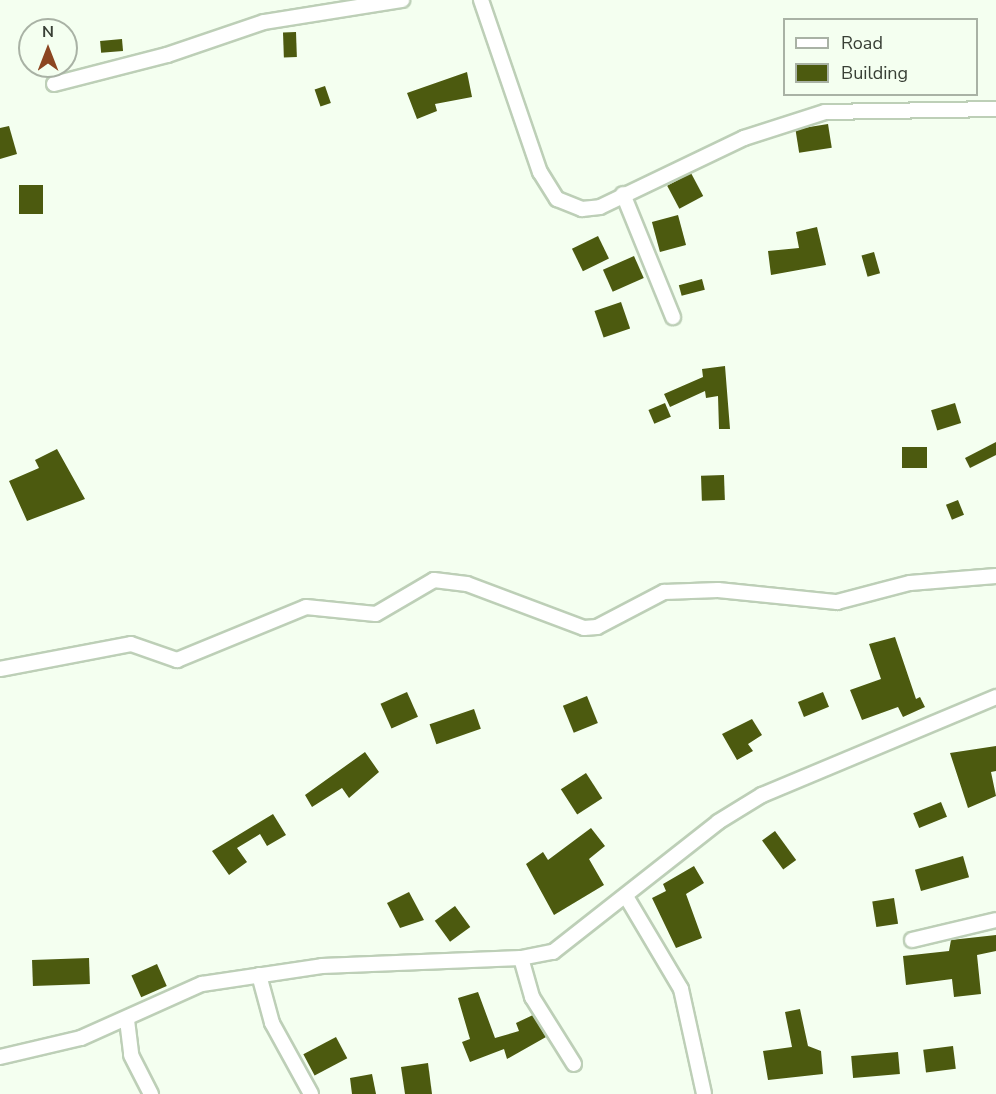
<!DOCTYPE html>
<html>
<head>
<meta charset="utf-8">
<style>
  body { margin:0 }
  #map { position:relative; width:996px; height:1094px; overflow:hidden; background:#f4fff0; font-family:"Nunito Sans",sans-serif }
  div>[style] { position:absolute }
  .building>* { inset:0; background:#4c5a0f; transform-origin:0 0 }
  .roads { filter:drop-shadow(2px 0 #bdcfb7) drop-shadow(-2px 0 #bdcfb7) drop-shadow(0 2px #bdcfb7) drop-shadow(0 -2px #bdcfb7) }
  .minor>* { height:14px; margin:-7px; padding:0 7px; transform-origin:7px; border-radius:7px; background:#fff }
  span { translate:-50% -50%; white-space:nowrap; text-align:center; line-height:1.15; -webkit-text-stroke:6px #f4fff0; paint-order:stroke }
  .legend { position:absolute; left:783px; top:18px; width:195px; height:78px; box-sizing:border-box; background:#f4fff0; border:2px solid #a9b2a5; margin:0; padding:8px 10px; list-style:none; font-size:18px; color:#383f35 }
  .legend li { display:flex; align-items:center; gap:12px; height:30px }
  .legend b { width:30px; border:2px solid #a9b2a5 }
  .north { position:absolute; left:18px; top:18px; width:60px; height:60px; box-sizing:border-box; background:#f4fff0; border:2px solid #a9b2a5; border-radius:50%; rotate:0deg; font-size:16px; font-weight:700; line-height:24px; text-align:center; color:#383f35 }
  .north::after { content:''; display:block; margin:auto; width:21px; height:27px; background:#8c4621; clip-path:polygon(50% 0,100% 100%,50% 72%,0 100%) }
</style>
</head>
<body>
<div id="map">
  <div class="building">
    <i style="left:296px;top:32px;width:25px;height:13px;rotate:88deg"></i>
    <i style="left:122px;top:39px;width:12px;height:22px;rotate:85deg"></i>
    <i style="clip-path:polygon(467px 72px,472px 97px,435px 104px,437px 111px,417px 119px,407px 93px)"></i>
    <i style="left:325px;top:86px;width:18px;height:11px;rotate:71deg"></i>
    <i style="left:828px;top:124px;width:24px;height:33px;rotate:81deg"></i>
    <i style="clip-path:polygon(9px 126px,17px 154px,0 159px,0 128px)"></i>
    <i style="left:691px;top:173px;width:26px;height:27px;rotate:62deg"></i>
    <i style="left:19px;top:185px;width:24px;height:29px"></i>
    <i style="left:678px;top:215px;width:31px;height:27px;rotate:75deg"></i>
    <i style="clip-path:polygon(817px 227px,826px 265px,771px 275px,768px 251px,799px 248px,796px 232px)"></i>
    <i style="left:598px;top:236px;width:25px;height:29px;rotate:64deg"></i>
    <i style="left:874px;top:252px;width:22px;height:13px;rotate:74deg"></i>
    <i style="left:634px;top:256px;width:24px;height:34px;rotate:66deg"></i>
    <i style="left:702px;top:279px;width:11px;height:24px;rotate:75deg"></i>
    <i style="left:621px;top:302px;width:28px;height:28px;rotate:71deg"></i>
    <i style="clip-path:polygon(725px 366px,730px 429px,719px 429px,718px 396px,706px 398px,705px 391px,670px 407px,664px 394px,703px 377px,702px 369px)"></i>
    <i style="left:665px;top:403px;width:15px;height:18px;rotate:67deg"></i>
    <i style="left:955px;top:403px;width:21px;height:25px;rotate:73deg"></i>
    <i style="clip-path:polygon(996px 442px,996px 455px,970px 468px,965px 458px)"></i>
    <i style="left:902px;top:447px;width:25px;height:21px"></i>
    <i style="clip-path:polygon(57px 449px,85px 499px,27px 521px,9px 481px,39px 468px,35px 460px)"></i>
    <i style="left:724px;top:475px;width:25px;height:23px;rotate:88deg"></i>
    <i style="left:958px;top:500px;width:16px;height:13px;rotate:68deg"></i>
    <i style="clip-path:polygon(895px 637px,916px 699px,920px 697px,925px 707px,903px 717px,898px 707px,862px 720px,850px 690px,881px 679px,869px 644px)"></i>
    <i style="left:407px;top:692px;width:27px;height:29px;rotate:66deg"></i>
    <i style="left:823px;top:692px;width:16px;height:27px;rotate:68deg"></i>
    <i style="left:587px;top:696px;width:29px;height:26px;rotate:68deg"></i>
    <i style="left:474px;top:709px;width:21px;height:47px;rotate:71deg"></i>
    <i style="clip-path:polygon(752px 719px,762px 735px,748px 744px,753px 751px,737px 760px,722px 734px)"></i>
    <i style="clip-path:polygon(996px 746px,996px 771px,991px 772px,996px 796px,968px 808px,950px 753px)"></i>
    <i style="clip-path:polygon(365px 752px,379px 772px,349px 798px,342px 788px,312px 807px,305px 795px)"></i>
    <i style="left:586px;top:773px;width:30px;height:30px;rotate:57deg"></i>
    <i style="left:941px;top:802px;width:16px;height:30px;rotate:68deg"></i>
    <i style="clip-path:polygon(273px 814px,286px 835px,267px 846px,260px 834px,237px 848px,247px 862px,229px 875px,212px 851px)"></i>
    <i style="clip-path:polygon(591px 828px,605px 846px,589px 859px,604px 885px,554px 915px,526px 864px,543px 852px,548px 860px)"></i>
    <i style="left:775px;top:831px;width:36px;height:16px;rotate:54deg"></i>
    <i style="left:963px;top:856px;width:22px;height:50px;rotate:74deg"></i>
    <i style="clip-path:polygon(694px 866px,704px 883px,686px 894px,702px 938px,676px 948px,652px 898px,666px 891px,663px 884px)"></i>
    <i style="clip-path:polygon(409px 892px,424px 920px,400px 928px,387px 903px)"></i>
    <i style="left:894px;top:898px;width:26px;height:22px;rotate:81deg"></i>
    <i style="left:455px;top:906px;width:26px;height:25px;rotate:54deg"></i>
    <i style="clip-path:polygon(996px 935px,996px 951px,977px 955px,981px 994px,954px 997px,952px 979px,906px 985px,903px 956px,949px 951px,951px 940px)"></i>
    <i style="left:89px;top:958px;width:26px;height:57px;rotate:88deg"></i>
    <i style="left:157px;top:964px;width:24px;height:28px;rotate:66deg"></i>
    <i style="clip-path:polygon(478px 992px,495px 1038px,519px 1031px,516px 1023px,533px 1015px,546px 1037px,507px 1059px,504px 1049px,470px 1062px,462px 1042px,470px 1039px,458px 998px)"></i>
    <i style="clip-path:polygon(800px 1009px,808px 1046px,821px 1051px,823px 1074px,768px 1080px,763px 1051px,792px 1047px,785px 1012px)"></i>
    <i style="left:336px;top:1037px;width:24px;height:37px;rotate:62deg"></i>
    <i style="left:953px;top:1046px;width:23px;height:30px;rotate:83deg"></i>
    <i style="left:898px;top:1052px;width:22px;height:47px;rotate:85deg"></i>
    <i style="clip-path:polygon(428px 1063px,432px 1094px,405px 1094px,401px 1067px)"></i>
    <i style="clip-path:polygon(372px 1074px,376px 1094px,352px 1094px,350px 1078px)"></i>
  </div>
  <div class="roads">
    <div class="minor">
      <i style="left:481px;top:0;width:182px;rotate:71.1deg"></i>
      <i style="left:540px;top:172px;width:32px;rotate:58deg"></i>
      <i style="left:557px;top:199px;width:27px;rotate:22deg"></i>
      <i style="left:582px;top:209px;width:18px;rotate:-6deg"></i>
      <i style="left:600px;top:207px;width:160px;rotate:-25.6deg"></i>
      <i style="left:744px;top:138px;width:85px;rotate:-17.8deg"></i>
      <i style="left:825px;top:112px;width:171px;rotate:-1deg"></i>
      <i style="left:54px;top:84px;width:117px;rotate:-14.4deg"></i>
      <i style="left:167px;top:55px;width:102px;rotate:-18.8deg"></i>
      <i style="left:264px;top:22px;width:140px;rotate:-9.1deg"></i>
      <i style="left:623px;top:194px;width:133px;rotate:67.9deg"></i>
      <i style="left:0;top:669px;width:133px;rotate:-10.8deg"></i>
      <i style="left:131px;top:644px;width:49px;rotate:19.2deg"></i>
      <i style="left:177px;top:660px;width:139px;rotate:-22.3deg"></i>
      <i style="left:306px;top:607px;width:70px;rotate:5.7deg"></i>
      <i style="left:376px;top:614px;width:67px;rotate:-30.4deg"></i>
      <i style="left:434px;top:580px;width:33px;rotate:7deg"></i>
      <i style="left:467px;top:584px;width:125px;rotate:20.6deg"></i>
      <i style="left:584px;top:628px;width:13px;rotate:-4deg"></i>
      <i style="left:597px;top:627px;width:76px;rotate:-27.6deg"></i>
      <i style="left:664px;top:592px;width:54px;rotate:-2.1deg"></i>
      <i style="left:718px;top:590px;width:120px;rotate:5.8deg"></i>
      <i style="left:837px;top:602px;width:75px;rotate:-14.6deg"></i>
      <i style="left:910px;top:583px;width:86px;rotate:-4.7deg"></i>
      <i style="left:627px;top:898px;width:106px;rotate:59.3deg"></i>
      <i style="left:681px;top:989px;width:107px;rotate:77.6deg"></i>
      <i style="left:912px;top:940px;width:86px;rotate:-13.4deg"></i>
      <i style="left:521px;top:958px;width:41px;rotate:74.2deg"></i>
      <i style="left:532px;top:997px;width:79px;rotate:57.9deg"></i>
      <i style="left:259px;top:975px;width:50px;rotate:74.8deg"></i>
      <i style="left:272px;top:1023px;width:81px;rotate:61.2deg"></i>
      <i style="left:127px;top:1020px;width:35px;rotate:83deg"></i>
      <i style="left:131px;top:1055px;width:44px;rotate:62.9deg"></i>
      <i style="left:0;top:1057px;width:83px;rotate:-13.2deg"></i>
      <i style="left:81px;top:1038px;width:133px;rotate:-24.1deg"></i>
      <i style="left:202px;top:984px;width:121px;rotate:-8.5deg"></i>
      <i style="left:322px;top:966px;width:199px;rotate:-2.3deg"></i>
      <i style="left:521px;top:958px;width:33px;rotate:-11deg"></i>
      <i style="left:553px;top:952px;width:210px;rotate:-38.2deg"></i>
      <i style="left:718px;top:822px;width:52px;rotate:-31.5deg"></i>
      <i style="left:762px;top:795px;width:254px;rotate:-22.7deg"></i>
    </div>
  </div>
  <ul class="legend">
  <li><b style="height:8px;background:#fff"></b>Road</li>
  <li><b style="height:16px;background:#4c5a0f"></b>Building</li>
  </ul>
  <div class="north">N</div>
</div>
</body>
</html>
